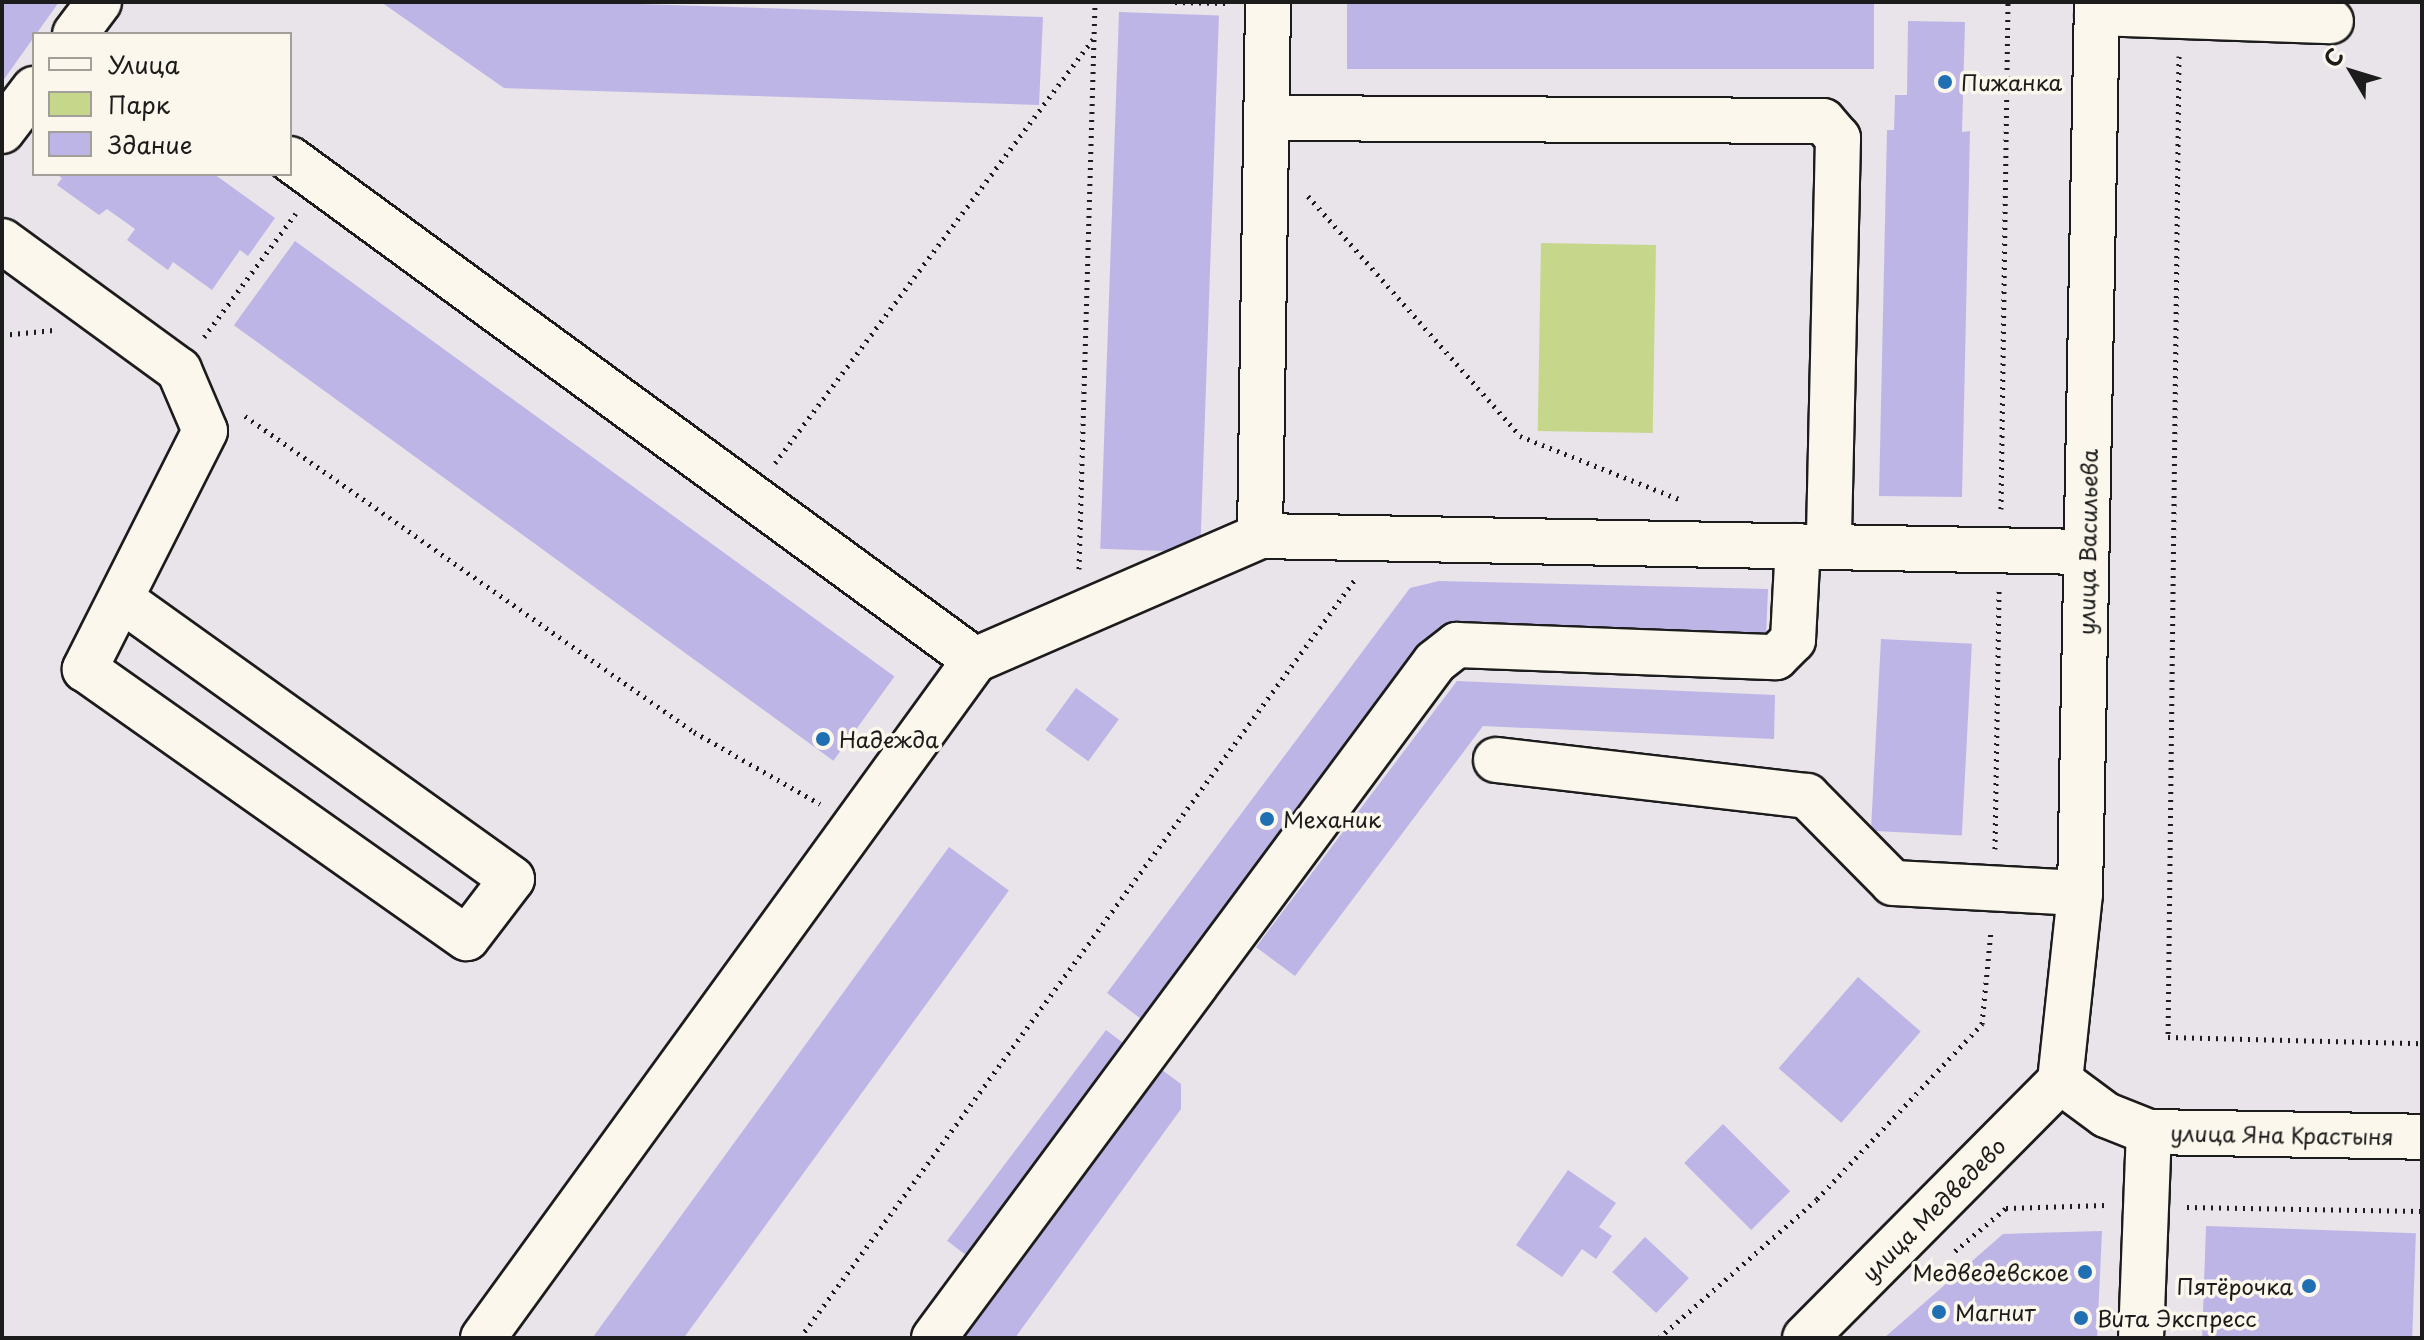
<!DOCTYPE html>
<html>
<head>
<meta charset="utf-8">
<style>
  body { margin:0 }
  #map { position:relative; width:2424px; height:1340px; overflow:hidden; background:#e9e3ea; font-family:"Playpen Sans",sans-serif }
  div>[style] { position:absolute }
  .green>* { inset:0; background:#c6d78c; transform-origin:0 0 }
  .building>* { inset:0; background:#beb5e7; transform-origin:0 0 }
  .path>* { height:5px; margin-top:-2.5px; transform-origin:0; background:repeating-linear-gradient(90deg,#1c1c1c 0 2px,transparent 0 8px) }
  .roads { filter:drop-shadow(2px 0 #1c1c1c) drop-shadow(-2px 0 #1c1c1c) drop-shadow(0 2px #1c1c1c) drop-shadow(0 -2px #1c1c1c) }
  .minor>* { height:44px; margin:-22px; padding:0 22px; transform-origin:22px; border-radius:22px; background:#fbf7ec }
  .dots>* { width:22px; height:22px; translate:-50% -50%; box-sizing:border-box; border:4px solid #fbf7ec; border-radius:50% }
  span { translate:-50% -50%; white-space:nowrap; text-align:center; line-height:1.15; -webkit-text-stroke:7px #fbf7ec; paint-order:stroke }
  .poi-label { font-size:22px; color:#1c1c1c }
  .left { translate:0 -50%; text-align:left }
  .right { translate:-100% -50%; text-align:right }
  .street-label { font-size:22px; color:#1c1c1c }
  .frame { position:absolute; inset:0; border:4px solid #1c1c1c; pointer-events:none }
  .legend { position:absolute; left:32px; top:32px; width:260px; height:144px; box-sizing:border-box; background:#fbf7ec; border:2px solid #a29f99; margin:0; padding:10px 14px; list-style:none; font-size:24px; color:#1c1c1c }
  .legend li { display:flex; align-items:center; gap:16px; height:40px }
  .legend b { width:40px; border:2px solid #a29f99 }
  .north { position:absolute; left:2312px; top:32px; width:80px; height:80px; -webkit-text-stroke:6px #fbf7ec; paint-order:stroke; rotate:308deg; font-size:22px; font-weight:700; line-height:32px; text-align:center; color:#1c1c1c }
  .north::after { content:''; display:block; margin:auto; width:28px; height:36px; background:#1c1c1c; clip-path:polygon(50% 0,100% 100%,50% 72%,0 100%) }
</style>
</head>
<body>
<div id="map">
  <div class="green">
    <i style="left:1541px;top:243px;width:115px;height:188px;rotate:1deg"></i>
  </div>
  <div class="building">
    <i style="clip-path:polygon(4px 2px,59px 2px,2px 82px,2px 5px)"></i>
    <i style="clip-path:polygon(381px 2px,577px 2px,1043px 17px,1039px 105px,504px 88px)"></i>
    <i style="left:1347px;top:2px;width:527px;height:67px"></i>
    <i style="left:1119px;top:12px;width:100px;height:537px;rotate:2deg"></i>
    <i style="clip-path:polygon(1908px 21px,1965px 22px,1962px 132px,1970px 131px,1962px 497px,1879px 496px,1887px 130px,1894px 130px,1895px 95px,1907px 95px)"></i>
    <i style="clip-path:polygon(56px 174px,214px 174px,275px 218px,248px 256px,240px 250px,212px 290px,173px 262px,168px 270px,127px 240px,135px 229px,107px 209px,99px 215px,57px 185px,62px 178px)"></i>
    <i style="left:295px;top:241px;width:741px;height:104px;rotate:36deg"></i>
    <i style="clip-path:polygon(1439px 581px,1768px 589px,1766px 636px,1451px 628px,1145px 1022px,1107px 993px,1410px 588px)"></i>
    <i style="left:1881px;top:639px;width:91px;height:192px;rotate:3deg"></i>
    <i style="clip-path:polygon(1457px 681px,1775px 695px,1774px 739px,1483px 726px,1295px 976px,1256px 947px)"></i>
    <i style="left:1076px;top:688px;width:53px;height:52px;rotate:36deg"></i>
    <i style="left:949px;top:847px;width:74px;height:608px;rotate:36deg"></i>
    <i style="left:1858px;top:977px;width:83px;height:121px;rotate:41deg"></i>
    <i style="left:1106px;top:1030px;width:35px;height:264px;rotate:37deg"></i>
    <i style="clip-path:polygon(1150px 1061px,1181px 1084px,1181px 1109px,1015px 1338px,950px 1338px)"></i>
    <i style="left:1723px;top:1124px;width:95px;height:55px;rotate:45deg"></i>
    <i style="clip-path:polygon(1568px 1170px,1616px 1203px,1599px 1227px,1612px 1236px,1596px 1259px,1582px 1249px,1562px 1277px,1516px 1245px)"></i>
    <i style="left:2206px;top:1226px;width:210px;height:112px;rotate:2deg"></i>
    <i style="clip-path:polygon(2102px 1231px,2097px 1338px,1884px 1338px,2003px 1234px)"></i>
    <i style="left:1645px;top:1237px;width:60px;height:48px;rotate:43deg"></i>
  </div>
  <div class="path">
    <i style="left:1175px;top:2px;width:51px;rotate:1.1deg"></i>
    <i style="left:2179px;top:56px;width:981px;rotate:90.64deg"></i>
    <i style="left:2168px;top:1037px;width:254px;rotate:1.4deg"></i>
    <i style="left:1308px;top:196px;width:320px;rotate:48.5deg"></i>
    <i style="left:1520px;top:436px;width:174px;rotate:21.6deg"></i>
    <i style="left:2px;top:335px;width:52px;rotate:-5.5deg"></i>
    <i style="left:204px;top:337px;width:154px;rotate:-53.4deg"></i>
    <i style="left:245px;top:416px;width:549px;rotate:35.14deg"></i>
    <i style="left:694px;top:732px;width:145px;rotate:29.7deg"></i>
    <i style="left:775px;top:463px;width:530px;rotate:-53.13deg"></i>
    <i style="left:2001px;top:509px;width:507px;rotate:-89.21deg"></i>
    <i style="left:1079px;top:569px;width:567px;rotate:-88.38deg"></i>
    <i style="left:1995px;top:849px;width:258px;rotate:-89.1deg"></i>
    <i style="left:2187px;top:1207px;width:235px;rotate:1deg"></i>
    <i style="left:1955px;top:1251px;width:67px;rotate:-40.1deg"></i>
    <i style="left:2006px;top:1208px;width:99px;rotate:-1.7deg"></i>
    <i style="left:800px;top:1338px;width:942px;rotate:-53.81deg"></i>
    <i style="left:1659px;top:1338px;width:210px;rotate:-41.3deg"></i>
    <i style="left:1817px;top:1199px;width:241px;rotate:-46.7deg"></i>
    <i style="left:1982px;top:1024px;width:93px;rotate:-84.5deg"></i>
  </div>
  <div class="roads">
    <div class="minor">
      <i style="left:2097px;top:13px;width:234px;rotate:2deg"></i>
      <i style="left:75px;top:34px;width:40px;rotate:-53deg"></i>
      <i style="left:1268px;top:118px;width:555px;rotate:0.31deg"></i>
      <i style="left:1823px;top:121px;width:23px;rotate:49deg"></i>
      <i style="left:1838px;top:138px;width:409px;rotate:91.3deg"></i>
      <i style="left:2px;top:131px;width:53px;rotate:-52.7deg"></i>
      <i style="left:290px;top:159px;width:849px;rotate:36.18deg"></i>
      <i style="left:975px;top:660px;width:311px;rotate:-23.5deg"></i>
      <i style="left:1260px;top:536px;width:826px;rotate:1.11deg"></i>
      <i style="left:2px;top:241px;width:219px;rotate:36.1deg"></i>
      <i style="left:179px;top:370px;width:66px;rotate:66.9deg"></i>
      <i style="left:205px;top:431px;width:267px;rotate:116.8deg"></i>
      <i style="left:85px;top:669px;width:467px;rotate:35.2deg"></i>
      <i style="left:467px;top:938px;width:74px;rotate:-52.7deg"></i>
      <i style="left:512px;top:879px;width:477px;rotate:-144.4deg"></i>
      <i style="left:1260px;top:536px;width:534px;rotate:-89.14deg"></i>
      <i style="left:1496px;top:760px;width:313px;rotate:6.6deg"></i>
      <i style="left:1807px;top:796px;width:122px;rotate:45.3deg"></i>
      <i style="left:1893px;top:883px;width:187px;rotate:3.1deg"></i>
      <i style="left:2060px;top:1081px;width:189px;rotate:-83.9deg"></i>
      <i style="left:2080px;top:893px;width:891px;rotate:-88.91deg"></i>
      <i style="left:2060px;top:1081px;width:57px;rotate:36.5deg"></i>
      <i style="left:2106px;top:1115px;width:46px;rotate:21.6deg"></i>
      <i style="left:2149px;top:1132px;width:273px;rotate:1deg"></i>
      <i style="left:483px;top:1338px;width:838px;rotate:-54.03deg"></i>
      <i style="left:934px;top:1338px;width:841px;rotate:-53.46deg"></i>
      <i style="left:1435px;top:662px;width:28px;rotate:-38deg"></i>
      <i style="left:1457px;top:645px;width:319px;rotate:2.2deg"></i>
      <i style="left:1776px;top:657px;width:24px;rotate:-45deg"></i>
      <i style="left:1793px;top:640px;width:94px;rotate:-87deg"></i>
      <i style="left:1805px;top:1338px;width:362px;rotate:-45.2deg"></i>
      <i style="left:2141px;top:1338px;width:206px;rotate:-87.8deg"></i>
    </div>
  </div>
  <div class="dots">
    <i style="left:1945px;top:82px;background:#1f6fb2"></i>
    <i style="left:823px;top:739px;background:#1f6fb2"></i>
    <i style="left:1267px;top:819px;background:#1f6fb2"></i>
    <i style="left:2085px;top:1272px;background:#1f6fb2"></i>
    <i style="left:2309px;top:1286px;background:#1f6fb2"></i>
    <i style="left:1939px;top:1312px;background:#1f6fb2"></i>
    <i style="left:2081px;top:1318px;background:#1f6fb2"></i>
  </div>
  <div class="poi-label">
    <span class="left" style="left:1961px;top:82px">Пижанка</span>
    <span class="left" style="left:839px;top:739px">Надежда</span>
    <span class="left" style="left:1283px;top:819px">Механик</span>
    <span class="right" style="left:2069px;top:1272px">Медведевское</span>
    <span class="right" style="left:2293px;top:1286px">Пятёрочка</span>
    <span class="left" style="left:1955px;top:1312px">Магнит</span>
    <span class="left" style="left:2097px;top:1318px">Вита Экспресс</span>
  </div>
  <div class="street-label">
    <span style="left:2087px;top:542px;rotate:-89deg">улица Васильева</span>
    <span style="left:2282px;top:1134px;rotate:1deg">улица Яна Крастыня</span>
    <span style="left:1933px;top:1209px;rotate:-45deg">улица Медведево</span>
  </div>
  <div class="frame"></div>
  <ul class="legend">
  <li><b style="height:10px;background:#fbf7ec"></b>Улица</li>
  <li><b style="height:22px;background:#c6d78c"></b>Парк</li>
  <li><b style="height:22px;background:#beb5e7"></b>Здание</li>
  </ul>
  <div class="north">С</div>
</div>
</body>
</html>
